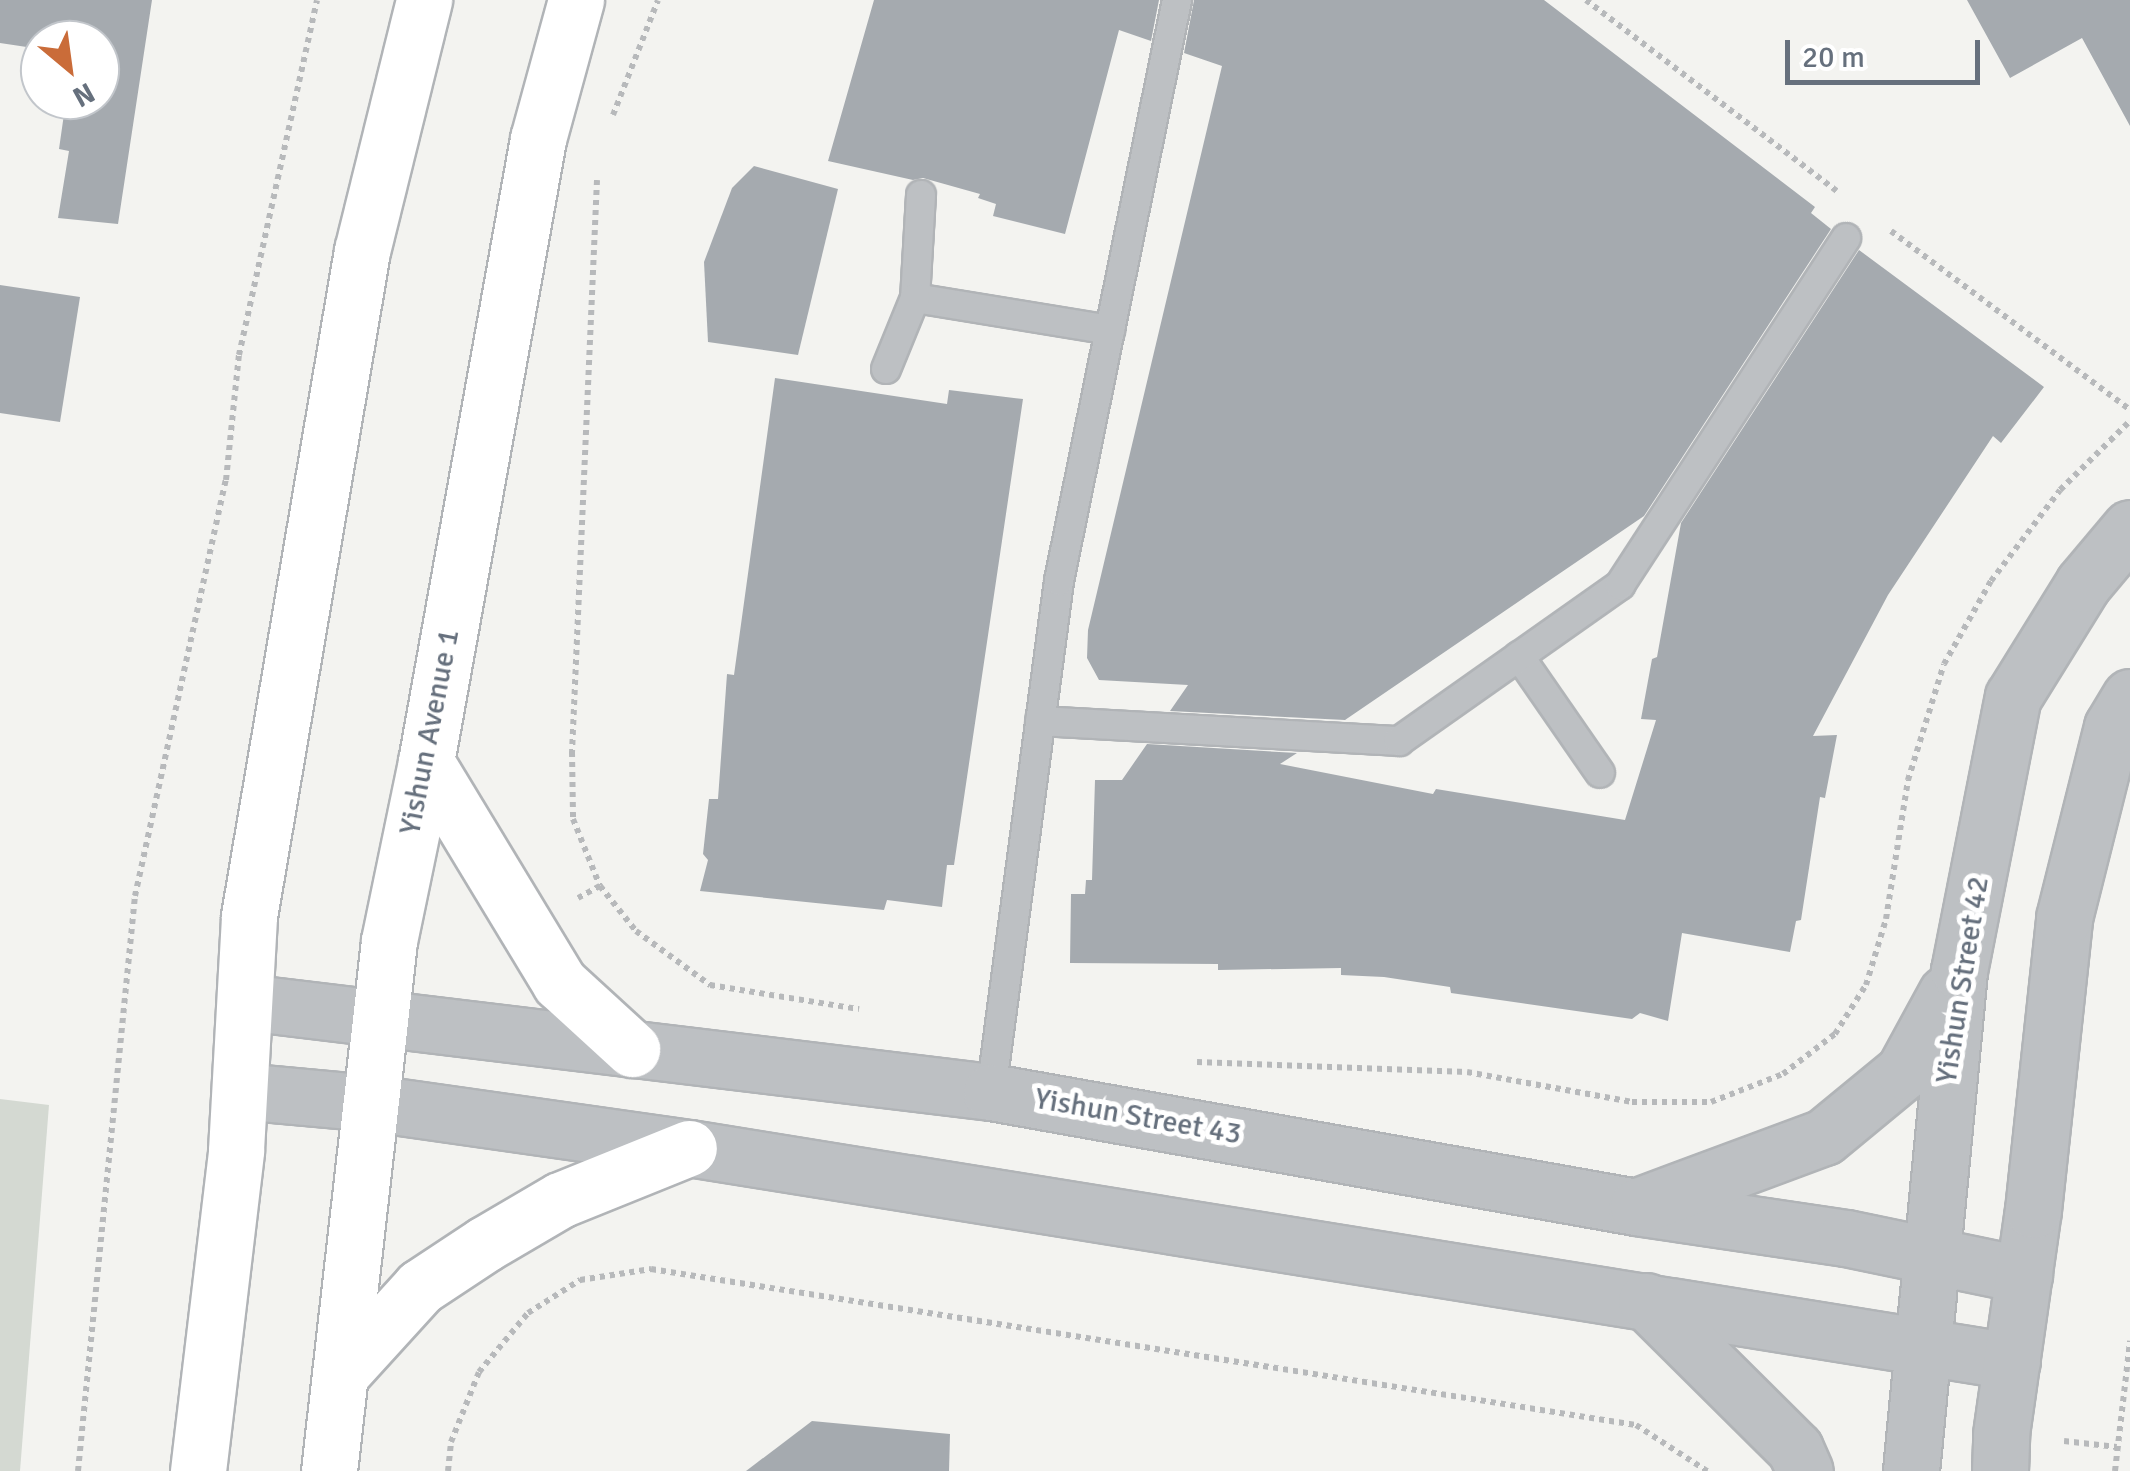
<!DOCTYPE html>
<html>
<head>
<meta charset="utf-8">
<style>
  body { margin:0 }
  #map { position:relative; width:2130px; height:1471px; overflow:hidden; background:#f3f3f0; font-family:Signika,sans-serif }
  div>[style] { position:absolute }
  .green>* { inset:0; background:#d4d9d2 }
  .building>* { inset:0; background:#a5aaaf }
  .path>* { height:6px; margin-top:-3px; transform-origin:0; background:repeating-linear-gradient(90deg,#b7b9bb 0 5px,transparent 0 10px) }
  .roads { filter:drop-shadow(2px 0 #b1b4b7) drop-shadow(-2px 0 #b1b4b7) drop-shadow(0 2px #b1b4b7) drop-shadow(0 -2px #b1b4b7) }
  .lane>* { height:28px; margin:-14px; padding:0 14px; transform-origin:14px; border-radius:14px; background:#bdc0c3 }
  .street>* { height:55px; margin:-27.5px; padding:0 27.5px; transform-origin:27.5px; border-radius:27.5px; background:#bdc0c3 }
  .primary>* { height:55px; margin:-27.5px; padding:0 27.5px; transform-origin:27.5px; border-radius:27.5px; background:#fff }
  span { translate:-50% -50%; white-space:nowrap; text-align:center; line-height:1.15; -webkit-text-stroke:10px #fff; paint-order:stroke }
  .street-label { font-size:30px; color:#66707d }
  .north { position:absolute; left:20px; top:20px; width:100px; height:100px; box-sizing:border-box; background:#fff; border:2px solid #c2c6cb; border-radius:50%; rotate:151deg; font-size:28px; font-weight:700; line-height:40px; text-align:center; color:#66707d }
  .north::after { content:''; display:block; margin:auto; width:35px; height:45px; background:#ca6c39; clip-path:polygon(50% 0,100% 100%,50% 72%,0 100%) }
  .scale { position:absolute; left:1785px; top:40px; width:195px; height:45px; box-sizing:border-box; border:5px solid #66707d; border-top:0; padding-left:12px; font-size:30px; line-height:35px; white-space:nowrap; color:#66707d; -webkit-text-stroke:8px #fff; paint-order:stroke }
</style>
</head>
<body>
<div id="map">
  <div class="green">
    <i style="clip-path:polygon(0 1099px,49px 1105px,20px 1471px,0 1471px)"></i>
  </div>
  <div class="building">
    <i style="clip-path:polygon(0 0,152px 0,118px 224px,58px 218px,69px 151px,59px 149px,66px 100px,100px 100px,100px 40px,40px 40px,40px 49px,0 43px)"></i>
    <i style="clip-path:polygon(874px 0,1159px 0,1151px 41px,1119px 30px,1065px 234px,993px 216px,996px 204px,978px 198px,980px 194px,923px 178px,913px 180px,828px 161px)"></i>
    <i style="clip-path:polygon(1194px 0,1544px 0,1815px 207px,1811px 213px,1831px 229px,1644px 516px,1345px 720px,1170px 711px,1188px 685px,1099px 680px,1087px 658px,1088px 630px,1222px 66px,1184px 53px)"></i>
    <i style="clip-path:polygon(1967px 0,2130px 0,2130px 126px,2082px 38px,2010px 78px)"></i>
    <i style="clip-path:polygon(754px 166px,838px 189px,798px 355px,708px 342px,704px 262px,732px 188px)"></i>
    <i style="clip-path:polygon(1859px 250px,2044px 387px,2001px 443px,1993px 436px,1888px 595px,1813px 736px,1837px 735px,1825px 798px,1820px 797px,1801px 920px,1796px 921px,1790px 952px,1682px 933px,1668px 1021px,1640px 1013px,1632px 1019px,1451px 993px,1450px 987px,1384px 977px,1341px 975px,1341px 968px,1218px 970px,1218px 964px,1070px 963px,1071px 894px,1085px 894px,1086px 880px,1092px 880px,1095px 780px,1122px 780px,1147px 744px,1297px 753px,1280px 764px,1433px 794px,1436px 789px,1625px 820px,1656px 720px,1641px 719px,1652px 659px,1657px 657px,1681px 523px)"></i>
    <i style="clip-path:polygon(0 285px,80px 297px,60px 422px,0 413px)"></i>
    <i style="clip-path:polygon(775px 378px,947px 404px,949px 390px,1023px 399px,954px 865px,947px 865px,942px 907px,887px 900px,884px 910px,700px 891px,708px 860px,703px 854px,709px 799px,718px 799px,727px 674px,734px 675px)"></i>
    <i style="clip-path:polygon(812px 1421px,950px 1434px,949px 1471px,746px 1471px)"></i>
  </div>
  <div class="path">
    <i style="left:1586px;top:0;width:315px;rotate:37.3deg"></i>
    <i style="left:613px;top:115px;width:123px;rotate:-68.6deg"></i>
    <i style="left:597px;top:180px;width:573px;rotate:92.5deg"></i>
    <i style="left:572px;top:752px;width:67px;rotate:89.1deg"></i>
    <i style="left:573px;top:819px;width:72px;rotate:68.1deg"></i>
    <i style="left:600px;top:886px;width:58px;rotate:51.3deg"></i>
    <i style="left:636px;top:931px;width:92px;rotate:36.1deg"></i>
    <i style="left:710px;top:985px;width:151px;rotate:9.2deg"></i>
    <i style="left:1891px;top:231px;width:299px;rotate:36.8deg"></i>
    <i style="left:578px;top:898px;width:25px;rotate:-29deg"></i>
    <i style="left:1197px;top:1062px;width:270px;rotate:2.1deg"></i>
    <i style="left:1467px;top:1072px;width:168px;rotate:10.3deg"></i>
    <i style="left:1632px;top:1102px;width:79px"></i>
    <i style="left:1711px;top:1102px;width:77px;rotate:-21.3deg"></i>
    <i style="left:1783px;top:1074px;width:66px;rotate:-37.6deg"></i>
    <i style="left:1835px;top:1034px;width:58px;rotate:-57.7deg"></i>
    <i style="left:1866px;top:985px;width:69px;rotate:-73.1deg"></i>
    <i style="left:1886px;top:919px;width:141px;rotate:-81deg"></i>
    <i style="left:1908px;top:780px;width:121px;rotate:-72.8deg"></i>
    <i style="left:1944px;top:664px;width:95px;rotate:-60.5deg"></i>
    <i style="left:1991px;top:581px;width:114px;rotate:-52.8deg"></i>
    <i style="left:2060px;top:490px;width:98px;rotate:-44.6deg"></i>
    <i style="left:2064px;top:1441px;width:53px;rotate:6.5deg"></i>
    <i style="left:78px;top:1471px;width:578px;rotate:-84.34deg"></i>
    <i style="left:135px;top:896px;width:426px;rotate:-77.7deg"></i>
    <i style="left:226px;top:480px;width:126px;rotate:-84.1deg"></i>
    <i style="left:239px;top:355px;width:363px;rotate:-77.6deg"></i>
    <i style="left:448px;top:1471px;width:29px;rotate:-84deg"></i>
    <i style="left:451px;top:1442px;width:75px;rotate:-68.2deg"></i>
    <i style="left:479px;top:1372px;width:77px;rotate:-50.3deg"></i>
    <i style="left:528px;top:1313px;width:62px;rotate:-32.4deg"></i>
    <i style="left:580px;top:1280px;width:72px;rotate:-8.8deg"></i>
    <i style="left:651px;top:1269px;width:997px;rotate:9deg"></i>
    <i style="left:1636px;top:1425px;width:85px;rotate:32.9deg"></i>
    <i style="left:2115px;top:1471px;width:131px;rotate:-83.4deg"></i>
  </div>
  <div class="roads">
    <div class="lane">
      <i style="left:921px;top:195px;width:103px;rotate:93.3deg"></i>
      <i style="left:915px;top:298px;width:198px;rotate:9.3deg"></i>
      <i style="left:886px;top:369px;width:77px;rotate:-67.8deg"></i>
      <i style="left:1519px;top:656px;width:142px;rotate:55.3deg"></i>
      <i style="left:1040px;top:721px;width:360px;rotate:3.2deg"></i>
      <i style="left:1399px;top:741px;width:271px;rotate:-35.2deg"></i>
      <i style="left:1620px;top:585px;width:414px;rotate:-56.9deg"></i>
      <i style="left:991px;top:1092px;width:516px;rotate:-82.42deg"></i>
      <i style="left:1059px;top:581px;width:593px;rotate:-78.52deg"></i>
    </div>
    <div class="street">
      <i style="left:245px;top:1002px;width:751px;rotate:6.88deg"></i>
      <i style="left:991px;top:1092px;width:655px;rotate:10.11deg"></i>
      <i style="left:1636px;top:1207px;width:212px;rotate:8.4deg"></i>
      <i style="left:1846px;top:1238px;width:182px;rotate:11.7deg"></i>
      <i style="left:240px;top:1091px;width:133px;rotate:5.2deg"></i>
      <i style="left:372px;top:1103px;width:320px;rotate:8.1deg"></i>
      <i style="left:689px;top:1148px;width:1340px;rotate:9.15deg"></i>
      <i style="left:1638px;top:1206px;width:198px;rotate:-20.4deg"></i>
      <i style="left:1824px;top:1137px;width:104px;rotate:-39.5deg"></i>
      <i style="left:1904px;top:1071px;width:88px;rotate:-61.4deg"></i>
      <i style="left:1646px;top:1301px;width:210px;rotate:44.8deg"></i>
      <i style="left:1795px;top:1449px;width:24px;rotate:66deg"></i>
      <i style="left:1911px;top:1471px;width:502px;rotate:-84.52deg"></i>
      <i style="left:1959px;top:971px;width:279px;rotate:-78.9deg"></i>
      <i style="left:2013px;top:697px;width:133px;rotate:-58.2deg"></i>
      <i style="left:2083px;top:584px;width:73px;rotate:-50deg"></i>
      <i style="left:2000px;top:1471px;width:37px;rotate:-88deg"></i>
      <i style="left:2001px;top:1434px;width:226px;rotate:-81.9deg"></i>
      <i style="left:2033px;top:1210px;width:294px;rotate:-83.9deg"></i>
      <i style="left:2064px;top:918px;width:197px;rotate:-75.9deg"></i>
      <i style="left:2112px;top:727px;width:35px;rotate:-59deg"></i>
    </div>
    <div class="primary">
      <i style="left:426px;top:762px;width:258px;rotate:58.8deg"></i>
      <i style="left:560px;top:983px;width:98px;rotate:42.5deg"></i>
      <i style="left:340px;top:1375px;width:119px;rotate:-47.7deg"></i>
      <i style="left:420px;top:1287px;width:78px;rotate:-33.5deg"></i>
      <i style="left:485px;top:1244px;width:87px;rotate:-30.4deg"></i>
      <i style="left:560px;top:1200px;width:139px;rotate:-22deg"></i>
      <i style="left:198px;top:1471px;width:323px;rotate:-83.2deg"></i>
      <i style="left:236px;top:1150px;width:234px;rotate:-86.8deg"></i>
      <i style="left:249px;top:916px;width:675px;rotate:-80.36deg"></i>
      <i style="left:362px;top:251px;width:259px;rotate:-76.1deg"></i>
      <i style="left:329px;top:1471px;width:533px;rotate:-83.54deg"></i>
      <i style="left:389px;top:941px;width:183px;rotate:-78.3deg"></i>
      <i style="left:426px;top:762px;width:633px;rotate:-79.81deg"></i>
      <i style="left:538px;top:139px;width:144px;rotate:-74.7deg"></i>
    </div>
  </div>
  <div class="street-label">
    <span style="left:430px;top:732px;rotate:-79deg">Yishun Avenue 1</span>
    <span style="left:1963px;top:980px;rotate:-81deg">Yishun Street 42</span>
    <span style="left:1138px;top:1117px;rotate:10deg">Yishun Street 43</span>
  </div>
  <div class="north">N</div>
  <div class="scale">20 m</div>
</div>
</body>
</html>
